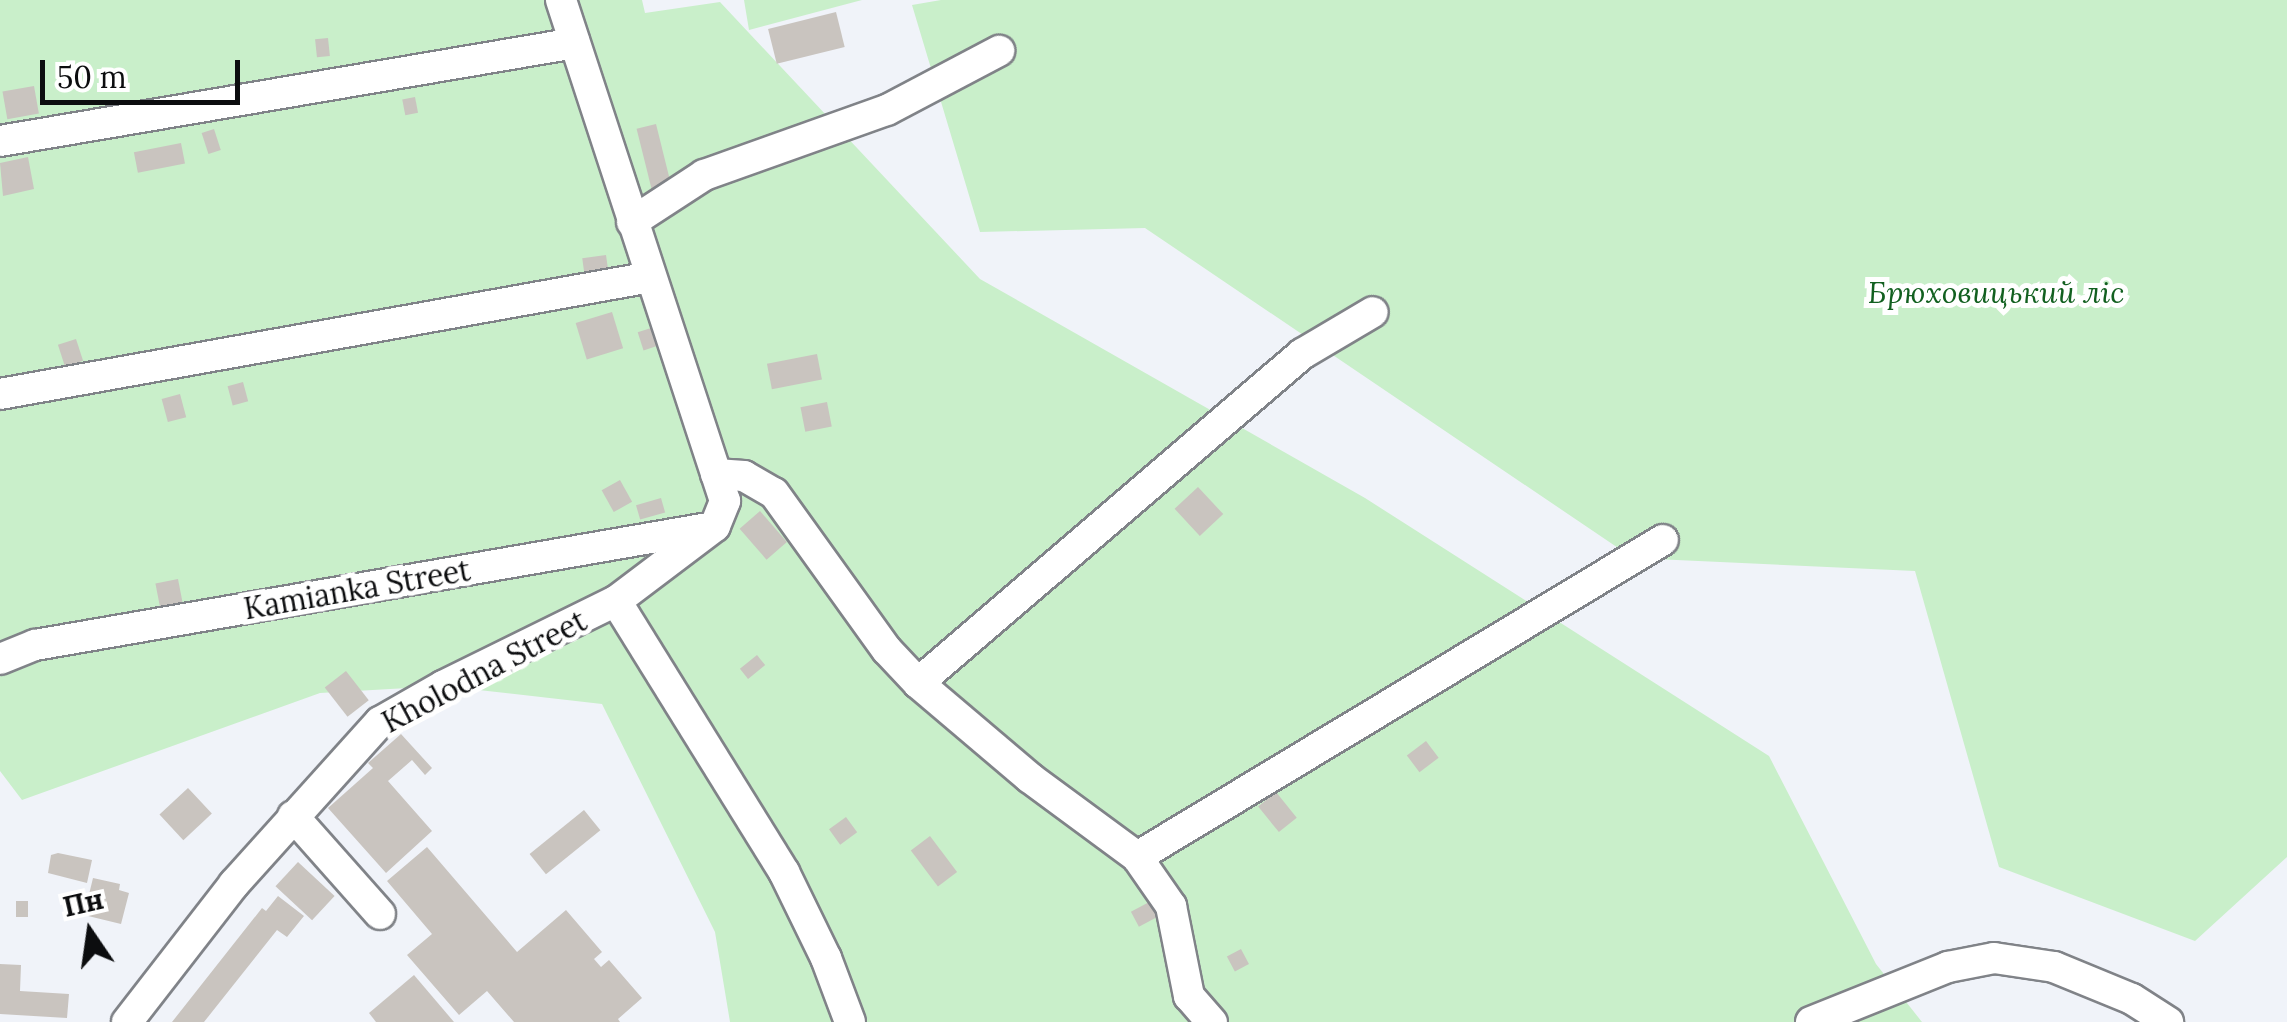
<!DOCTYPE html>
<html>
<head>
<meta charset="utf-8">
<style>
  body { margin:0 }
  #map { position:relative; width:2287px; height:1022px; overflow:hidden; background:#f0f3f9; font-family:Lora,serif }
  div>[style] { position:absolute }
  .green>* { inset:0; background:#c9efca }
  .building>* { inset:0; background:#c9c4bf; transform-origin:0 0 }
  .roads { filter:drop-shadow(2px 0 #808388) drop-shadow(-2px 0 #808388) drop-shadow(0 2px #808388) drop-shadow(0 -2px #808388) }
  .minor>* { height:30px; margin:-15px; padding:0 15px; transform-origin:15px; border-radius:15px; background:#fff }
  span { translate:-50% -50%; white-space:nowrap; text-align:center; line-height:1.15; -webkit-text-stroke:10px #fff; paint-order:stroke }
  .park-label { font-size:30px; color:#126020; font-style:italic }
  .street-label { font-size:30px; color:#0c0d0f }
  .north { position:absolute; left:40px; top:882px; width:100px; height:100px; -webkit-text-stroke:8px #fff; paint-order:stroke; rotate:347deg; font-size:28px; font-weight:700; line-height:40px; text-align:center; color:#0c0d0f }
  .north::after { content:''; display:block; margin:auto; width:35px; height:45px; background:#0c0d0f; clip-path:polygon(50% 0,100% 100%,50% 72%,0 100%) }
  .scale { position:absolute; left:40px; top:60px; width:200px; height:45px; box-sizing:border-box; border:5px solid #0c0d0f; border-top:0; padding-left:12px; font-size:30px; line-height:35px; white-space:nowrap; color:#0c0d0f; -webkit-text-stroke:8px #fff; paint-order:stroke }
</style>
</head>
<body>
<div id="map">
  <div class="green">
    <i style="clip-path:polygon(0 0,642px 0,645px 13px,720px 2px,980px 279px,1365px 498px,1769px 756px,1876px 964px,1922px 1022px,730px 1022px,715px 932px,602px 704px,443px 686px,320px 693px,22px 800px,0 771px)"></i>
    <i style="clip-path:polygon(744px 0,862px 0,749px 30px)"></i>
    <i style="clip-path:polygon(941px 0,2287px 0,2287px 857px,2195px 941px,1999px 867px,1915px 571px,1633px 558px,1145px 228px,980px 232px,912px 5px)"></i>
  </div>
  <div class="building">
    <i style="left:836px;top:12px;width:36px;height:70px;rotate:76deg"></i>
    <i style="left:328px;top:38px;width:18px;height:13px;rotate:84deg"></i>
    <i style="left:34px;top:86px;width:28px;height:32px;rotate:80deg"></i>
    <i style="left:415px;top:97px;width:16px;height:13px;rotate:79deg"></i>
    <i style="left:656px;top:124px;width:62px;height:20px;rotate:76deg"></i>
    <i style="left:214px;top:129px;width:22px;height:13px;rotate:72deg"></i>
    <i style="left:181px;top:143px;width:21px;height:48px;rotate:79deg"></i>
    <i style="clip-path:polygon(28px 157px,34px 189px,3px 196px,0 163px)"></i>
    <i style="left:606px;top:255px;width:14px;height:24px;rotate:82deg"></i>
    <i style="left:612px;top:312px;width:38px;height:38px;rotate:73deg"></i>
    <i style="left:651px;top:328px;width:19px;height:14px;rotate:72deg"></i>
    <i style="left:76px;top:339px;width:23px;height:19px;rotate:72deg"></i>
    <i style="left:817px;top:354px;width:26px;height:51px;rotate:79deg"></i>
    <i style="left:243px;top:382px;width:20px;height:16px;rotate:75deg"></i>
    <i style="left:180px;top:394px;width:24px;height:19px;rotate:75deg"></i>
    <i style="left:827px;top:402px;width:25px;height:27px;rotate:79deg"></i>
    <i style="left:620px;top:480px;width:25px;height:21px;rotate:61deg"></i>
    <i style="left:1198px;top:487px;width:37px;height:32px;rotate:47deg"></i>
    <i style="left:661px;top:498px;width:15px;height:26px;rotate:74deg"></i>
    <i style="left:760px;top:511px;width:41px;height:27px;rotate:49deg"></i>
    <i style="left:178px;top:579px;width:25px;height:23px;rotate:79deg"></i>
    <i style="left:757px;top:655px;width:13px;height:22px;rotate:51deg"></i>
    <i style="left:346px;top:671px;width:37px;height:27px;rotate:52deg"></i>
    <i style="clip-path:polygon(401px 734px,432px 768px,425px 775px,412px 760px,388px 781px,432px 831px,386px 873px,328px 808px,373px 768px,368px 763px)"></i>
    <i style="left:1426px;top:741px;width:21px;height:24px;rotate:53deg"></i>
    <i style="left:188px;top:788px;width:35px;height:39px;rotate:47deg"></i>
    <i style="left:1276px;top:792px;width:33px;height:23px;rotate:51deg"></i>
    <i style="left:584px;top:810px;width:26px;height:70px;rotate:51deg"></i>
    <i style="left:846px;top:817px;width:19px;height:21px;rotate:54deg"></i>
    <i style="left:930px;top:836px;width:45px;height:24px;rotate:53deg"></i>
    <i style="clip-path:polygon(427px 847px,517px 952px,566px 910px,602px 952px,594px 959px,601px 967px,609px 960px,642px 998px,618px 1019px,620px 1022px,514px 1022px,487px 991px,459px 1015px,407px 955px,432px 934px,387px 881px)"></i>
    <i style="clip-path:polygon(58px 853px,92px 860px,87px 883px,48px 873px,51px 855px)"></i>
    <i style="left:298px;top:862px;width:50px;height:33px;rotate:43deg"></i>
    <i style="clip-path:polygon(93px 878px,120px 884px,119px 890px,129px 893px,121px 924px,84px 915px)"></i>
    <i style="clip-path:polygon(278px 896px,304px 916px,287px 937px,277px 930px,204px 1022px,172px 1022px,262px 908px,266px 911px)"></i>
    <i style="left:1153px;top:900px;width:17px;height:25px;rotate:62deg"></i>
    <i style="left:16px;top:901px;width:12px;height:16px"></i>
    <i style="left:1241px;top:949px;width:17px;height:16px;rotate:62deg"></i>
    <i style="clip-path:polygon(0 964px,21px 965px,20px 991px,69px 994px,67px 1018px,0 1014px)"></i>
    <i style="clip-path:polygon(414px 975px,454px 1022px,376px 1022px,369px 1013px)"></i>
  </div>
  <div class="roads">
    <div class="minor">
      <i style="left:0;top:141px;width:583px;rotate:-9.67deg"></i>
      <i style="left:632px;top:222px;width:86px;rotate:-33.1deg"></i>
      <i style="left:704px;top:175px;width:194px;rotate:-19.6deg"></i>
      <i style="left:887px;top:110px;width:127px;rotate:-27.8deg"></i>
      <i style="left:0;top:394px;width:661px;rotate:-10.19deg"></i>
      <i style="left:716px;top:474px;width:28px;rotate:4deg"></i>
      <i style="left:744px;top:476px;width:34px;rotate:30deg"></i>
      <i style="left:774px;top:493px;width:193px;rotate:54.3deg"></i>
      <i style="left:887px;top:650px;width:45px;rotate:46.8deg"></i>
      <i style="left:918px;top:683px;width:147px;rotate:40.3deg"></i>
      <i style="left:1030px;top:778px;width:133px;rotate:36.4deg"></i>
      <i style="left:1137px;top:857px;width:60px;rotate:55.2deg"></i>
      <i style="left:1171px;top:906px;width:92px;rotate:78.7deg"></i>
      <i style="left:1189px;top:996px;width:35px;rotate:49deg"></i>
      <i style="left:616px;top:601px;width:319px;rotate:58.2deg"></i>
      <i style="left:784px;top:872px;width:96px;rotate:64deg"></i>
      <i style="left:826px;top:958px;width:68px;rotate:69.4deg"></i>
      <i style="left:0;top:659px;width:38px;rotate:-22deg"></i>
      <i style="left:35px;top:645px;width:689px;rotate:-9.86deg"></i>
      <i style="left:918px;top:683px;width:506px;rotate:-40.59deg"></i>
      <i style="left:1302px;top:354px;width:82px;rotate:-30.6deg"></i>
      <i style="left:293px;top:816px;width:131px;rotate:48.4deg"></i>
      <i style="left:1137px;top:857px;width:614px;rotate:-31.08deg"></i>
      <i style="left:127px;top:1022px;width:175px;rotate:-52.2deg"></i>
      <i style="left:234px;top:884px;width:218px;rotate:-48deg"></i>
      <i style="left:380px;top:722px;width:73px;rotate:-29.7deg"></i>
      <i style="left:443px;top:686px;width:193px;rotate:-26.2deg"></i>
      <i style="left:616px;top:601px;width:124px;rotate:-37.1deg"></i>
      <i style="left:715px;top:526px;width:27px;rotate:-68deg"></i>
      <i style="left:725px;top:501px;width:527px;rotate:-108.13deg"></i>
      <i style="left:1811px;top:1022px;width:148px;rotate:-21.9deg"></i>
      <i style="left:1948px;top:967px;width:47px;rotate:-11.1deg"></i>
      <i style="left:1994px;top:958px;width:61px;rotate:8.5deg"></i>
      <i style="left:2054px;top:967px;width:84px;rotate:22.3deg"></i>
      <i style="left:2132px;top:999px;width:43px;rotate:32.6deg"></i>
    </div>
  </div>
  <div class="park-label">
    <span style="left:1996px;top:292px">Брюховицький ліс</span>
  </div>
  <div class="street-label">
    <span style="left:357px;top:589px;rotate:-10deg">Kamianka Street</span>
    <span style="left:484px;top:671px;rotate:-28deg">Kholodna Street</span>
  </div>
  <div class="north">Пн</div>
  <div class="scale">50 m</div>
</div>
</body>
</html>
